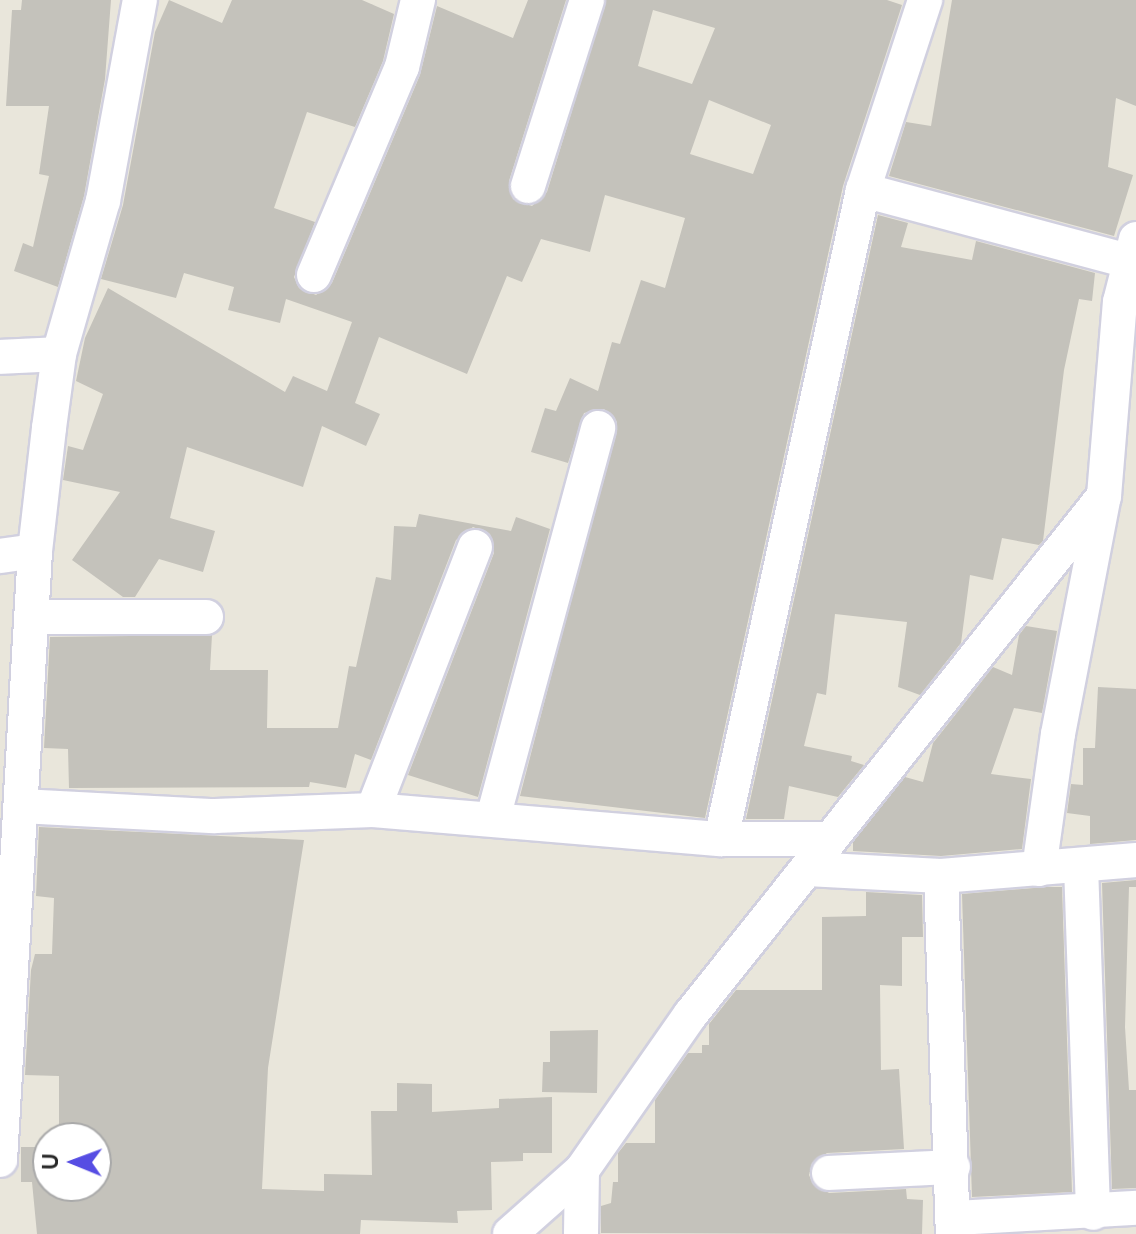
<!DOCTYPE html>
<html>
<head>
<meta charset="utf-8">
<style>
  body { margin:0 }
  #map { position:relative; width:1136px; height:1234px; overflow:hidden; background:#e9e6db; font-family:Raleway,sans-serif }
  div>[style] { position:absolute }
  .building>* { inset:0; background:#c4c2bb }
  .roads { filter:drop-shadow(2px 0 #d1d0df) drop-shadow(-2px 0 #d1d0df) drop-shadow(0 2px #d1d0df) drop-shadow(0 -2px #d1d0df) }
  .minor>* { height:34px; margin:-17px; padding:0 17px; transform-origin:17px; border-radius:17px; background:#fff }
  span { translate:-50% -50%; white-space:nowrap; text-align:center; line-height:1.15; -webkit-text-stroke:6px #fff; paint-order:stroke }
  .north { position:absolute; left:32px; top:1122px; width:80px; height:80px; box-sizing:border-box; background:#fff; border:2px solid #a9a9a9; border-radius:50%; rotate:271deg; font-size:22px; font-weight:700; line-height:32px; text-align:center; color:#282828 }
  .north::after { content:''; display:block; margin:auto; width:28px; height:36px; background:#564de3; clip-path:polygon(50% 0,100% 100%,50% 72%,0 100%) }
</style>
</head>
<body>
<div id="map">
  <div class="building">
    <i style="clip-path:polygon(22px 0,111px 0,105px 79px,84px 196px,58px 287px,14px 271px,23px 243px,33px 247px,49px 176px,39px 174px,49px 106px,6px 106px,12px 10px,21px 10px)"></i>
    <i style="clip-path:polygon(evenodd,169px 0,222px 23px,232px 0,362px 0,394px 14px,383px 61px,355px 127px,307px 112px,274px 208px,315px 222px,294px 277px,299px 288px,316px 295px,332px 283px,420px 75px,437px 6px,513px 38px,528px 0,566px 0,509px 181px,513px 199px,532px 206px,547px 192px,606px 0,887px 0,902px 5px,843px 186px,705px 818px,520px 796px,617px 422px,604px 409px,584px 413px,568px 463px,531px 452px,545px 408px,556px 411px,570px 378px,598px 391px,612px 342px,620px 344px,641px 280px,665px 288px,685px 218px,605px 195px,590px 252px,541px 239px,522px 282px,507px 276px,467px 374px,379px 337px,355px 403px,380px 414px,366px 446px,322px 426px,303px 487px,187px 447px,170px 518px,215px 531px,203px 572px,159px 559px,135px 597px,123px 597px,72px 560px,120px 492px,63px 480px,68px 446px,83px 450px,103px 394px,76px 381px,85px 338px,108px 288px,285px 392px,293px 376px,327px 391px,352px 322px,286px 299px,280px 323px,228px 310px,234px 287px,184px 273px,176px 298px,101px 279px,123px 205px,155px 32px,169px 0,653px 10px,715px 28px,692px 84px,638px 66px,653px 10px,169px 0,709px 100px,771px 125px,753px 174px,690px 154px,709px 100px)"></i>
    <i style="clip-path:polygon(952px 0,1136px 0,1136px 106px,1116px 98px,1108px 167px,1133px 175px,1114px 236px,889px 176px,906px 122px,931px 126px)"></i>
    <i style="clip-path:polygon(878px 215px,908px 223px,901px 247px,972px 260px,976px 241px,1095px 273px,1092px 301px,1079px 299px,1064px 370px,1043px 541px,1039px 545px,1002px 538px,993px 580px,970px 575px,961px 643px,920px 695px,898px 687px,907px 622px,835px 614px,826px 695px,817px 693px,804px 746px,852px 756px,851px 761px,864px 765px,838px 797px,789px 786px,784px 819px,746px 819px)"></i>
    <i style="clip-path:polygon(419px 514px,511px 531px,516px 517px,550px 529px,478px 797px,408px 775px,494px 553px,490px 534px,473px 527px,456px 540px,371px 760px,355px 754px,346px 788px,310px 782px,309px 787px,69px 788px,68px 749px,44px 748px,50px 637px,212px 635px,210px 670px,268px 670px,267px 728px,338px 728px,349px 666px,356px 667px,376px 577px,391px 580px,394px 526px,416px 527px)"></i>
    <i style="clip-path:polygon(1026px 626px,1057px 631px,1042px 713px,1014px 708px,991px 774px,1031px 779px,1022px 849px,941px 856px,853px 851px,853px 842px,905px 777px,923px 782px,933px 743px,993px 667px,1012px 675px,1019px 635px)"></i>
    <i style="clip-path:polygon(1098px 687px,1136px 689px,1136px 840px,1090px 844px,1090px 816px,1067px 813px,1071px 784px,1083px 785px,1083px 748px,1095px 748px)"></i>
    <i style="clip-path:polygon(39px 827px,304px 840px,268px 1068px,262px 1189px,324px 1191px,324px 1174px,372px 1175px,371px 1111px,397px 1111px,397px 1083px,432px 1084px,432px 1112px,499px 1108px,499px 1099px,552px 1097px,552px 1153px,523px 1153px,523px 1161px,491px 1162px,492px 1210px,457px 1211px,458px 1223px,361px 1220px,360px 1234px,37px 1234px,32px 1182px,21px 1182px,21px 1147px,48px 1147px,48px 1186px,96px 1186px,96px 1138px,59px 1138px,59px 1076px,25px 1075px,31px 970px,35px 954px,52px 954px,54px 898px,36px 896px)"></i>
    <i style="clip-path:polygon(1136px 880px,1136px 887px,1129px 887px,1125px 1027px,1129px 1090px,1136px 1090px,1136px 1188px,1112px 1189px,1102px 883px)"></i>
    <i style="clip-path:polygon(1046px 887px,1062px 887px,1072px 1192px,972px 1197px,962px 894px)"></i>
    <i style="clip-path:polygon(866px 892px,922px 895px,923px 937px,902px 937px,902px 986px,880px 985px,881px 1070px,899px 1069px,904px 1149px,827px 1153px,812px 1163px,809px 1175px,813px 1184px,829px 1193px,906px 1189px,907px 1199px,923px 1200px,922px 1234px,601px 1233px,601px 1206px,611px 1203px,613px 1182px,618px 1182px,618px 1153px,626px 1143px,655px 1143px,655px 1100px,688px 1053px,702px 1053px,702px 1045px,709px 1045px,709px 1024px,736px 990px,822px 990px,822px 917px,866px 916px)"></i>
    <i style="clip-path:polygon(598px 1030px,597px 1093px,542px 1092px,543px 1062px,550px 1062px,550px 1031px)"></i>
  </div>
  <div class="roads">
    <div class="minor">
      <i style="left:528px;top:186px;width:195px;rotate:-72.4deg"></i>
      <i style="left:863px;top:190px;width:283px;rotate:15deg"></i>
      <i style="left:314px;top:275px;width:226px;rotate:-67.1deg"></i>
      <i style="left:402px;top:67px;width:69px;rotate:-76.6deg"></i>
      <i style="left:0;top:357px;width:59px;rotate:-2.9deg"></i>
      <i style="left:0;top:556px;width:35px;rotate:-8deg"></i>
      <i style="left:32px;top:617px;width:174px"></i>
      <i style="left:21px;top:806px;width:194px;rotate:3deg"></i>
      <i style="left:215px;top:816px;width:158px;rotate:-2.2deg"></i>
      <i style="left:373px;top:810px;width:349px;rotate:4.8deg"></i>
      <i style="left:721px;top:839px;width:109px"></i>
      <i style="left:373px;top:810px;width:282px;rotate:-68.8deg"></i>
      <i style="left:493px;top:818px;width:404px;rotate:-74.9deg"></i>
      <i style="left:721px;top:839px;width:664px;rotate:-77.66deg"></i>
      <i style="left:863px;top:190px;width:200px;rotate:-71.9deg"></i>
      <i style="left:1081px;top:866px;width:347px;rotate:88deg"></i>
      <i style="left:807px;top:869px;width:134px;rotate:3deg"></i>
      <i style="left:941px;top:876px;width:196px;rotate:-4.7deg"></i>
      <i style="left:1039px;top:869px;width:136px;rotate:-82deg"></i>
      <i style="left:1058px;top:734px;width:242px;rotate:-79.1deg"></i>
      <i style="left:1104px;top:496px;width:195px;rotate:-85.3deg"></i>
      <i style="left:1120px;top:302px;width:65px;rotate:-75.7deg"></i>
      <i style="left:941px;top:876px;width:358px;rotate:88.1deg"></i>
      <i style="left:0;top:1160px;width:610px;rotate:-86.71deg"></i>
      <i style="left:35px;top:551px;width:124px;rotate:-83.5deg"></i>
      <i style="left:49px;top:428px;width:75px;rotate:-82.3deg"></i>
      <i style="left:59px;top:354px;width:159px;rotate:-74deg"></i>
      <i style="left:103px;top:201px;width:204px;rotate:-79.6deg"></i>
      <i style="left:829px;top:1173px;width:124px;rotate:-2.8deg"></i>
      <i style="left:955px;top:1218px;width:181px;rotate:-3.2deg"></i>
      <i style="left:510px;top:1234px;width:96px;rotate:-41.6deg"></i>
      <i style="left:582px;top:1170px;width:190px;rotate:-55.1deg"></i>
      <i style="left:691px;top:1014px;width:662px;rotate:-51.43deg"></i>
      <i style="left:581px;top:1234px;width:64px;rotate:-89.1deg"></i>
    </div>
  </div>
  <div class="north">U</div>
</div>
</body>
</html>
